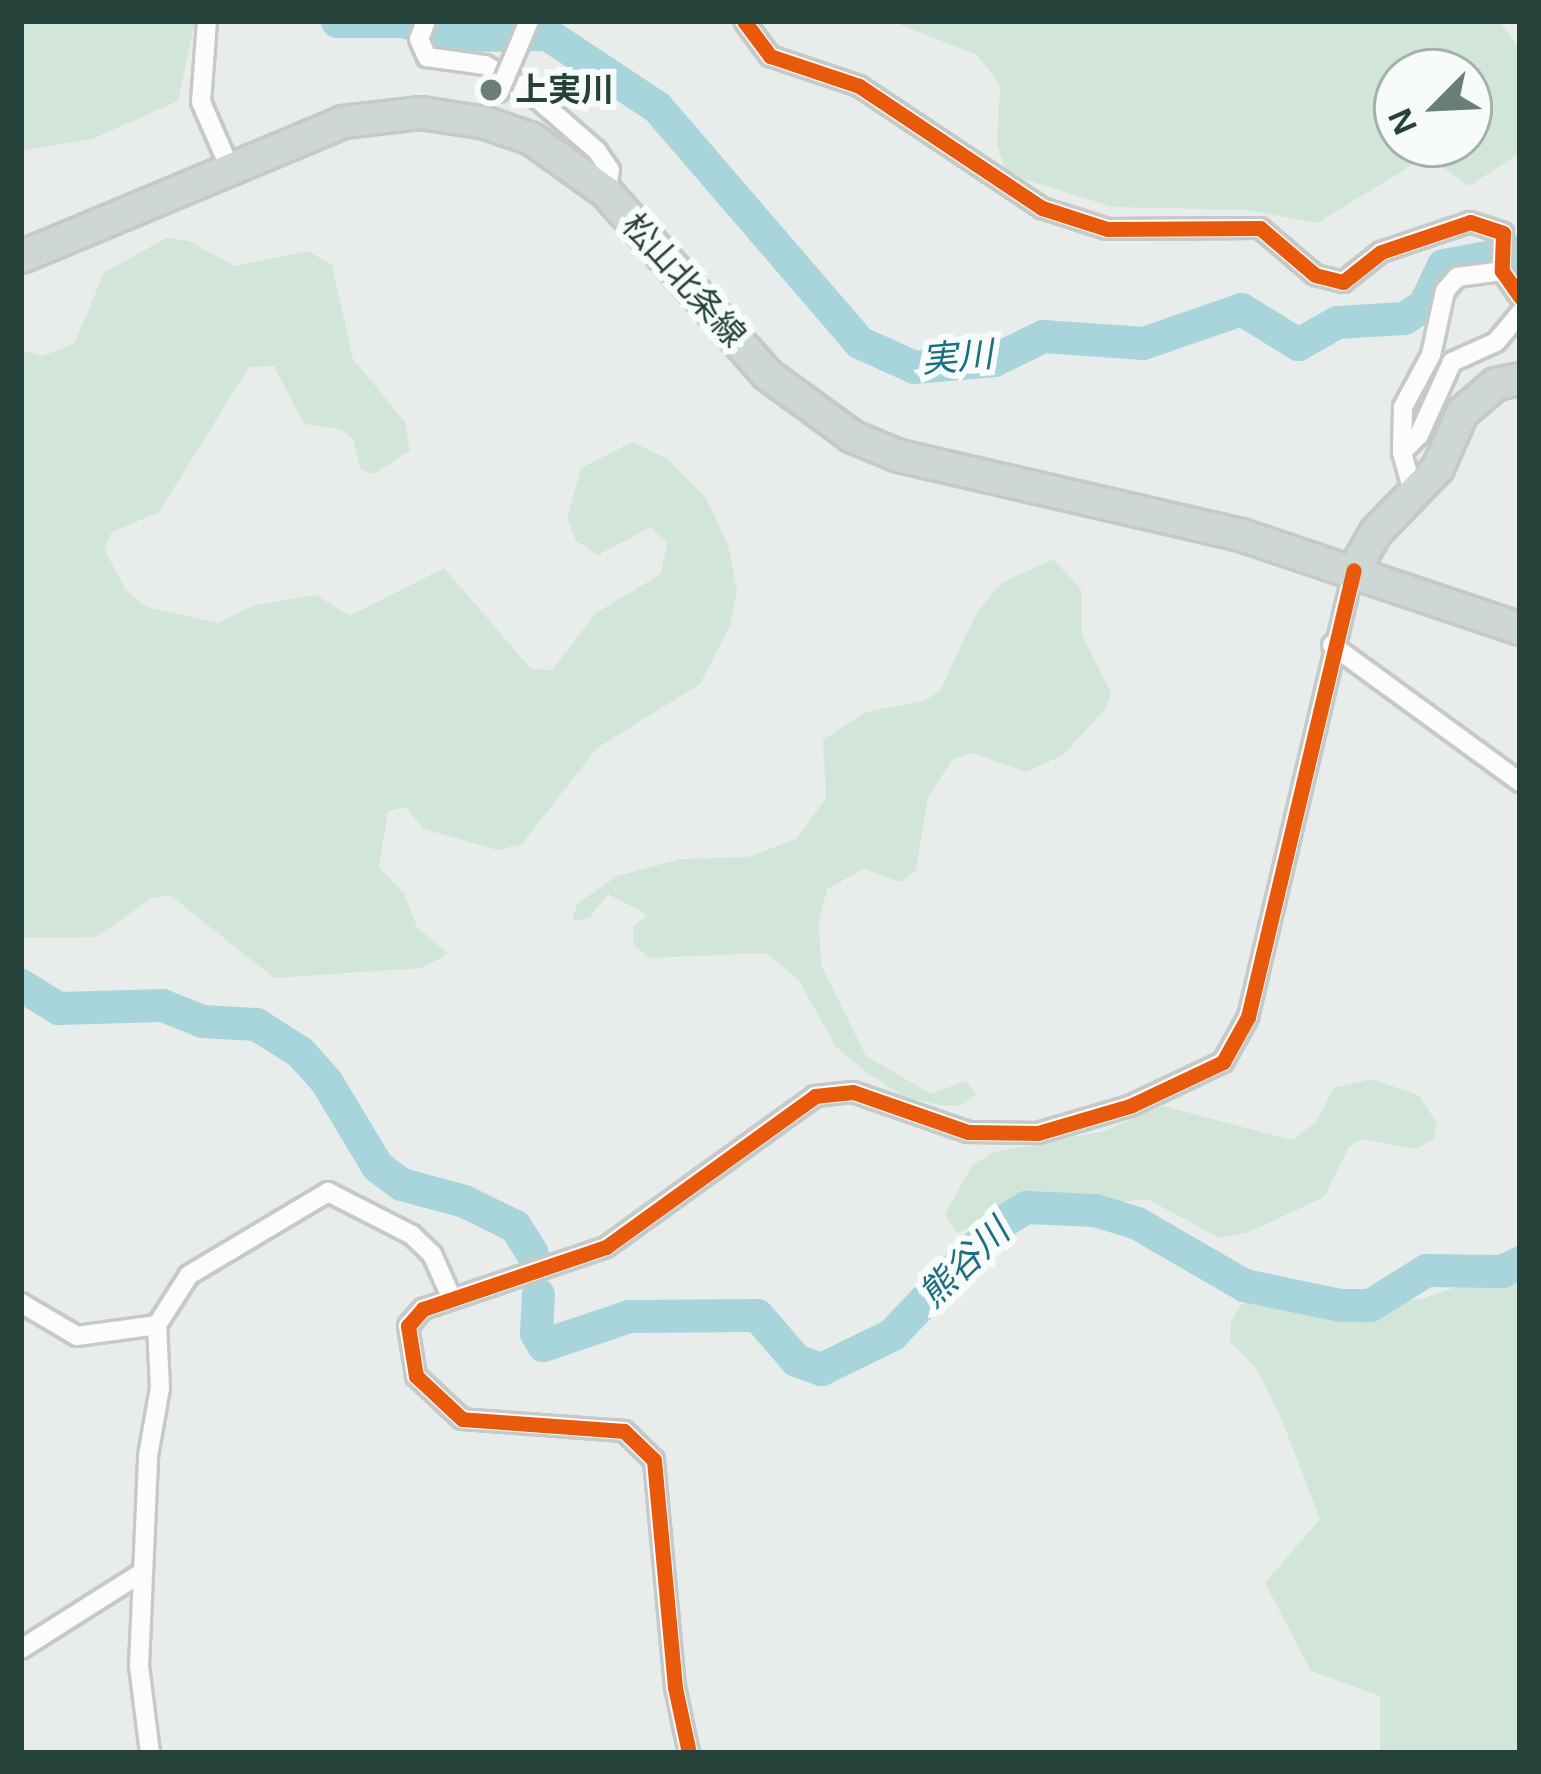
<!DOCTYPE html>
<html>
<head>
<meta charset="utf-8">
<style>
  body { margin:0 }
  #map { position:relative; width:1541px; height:1774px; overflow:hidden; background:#e8edeb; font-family:Arial,"Noto Sans JP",sans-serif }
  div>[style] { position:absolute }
  .green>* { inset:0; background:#d1e6d8 }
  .river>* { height:33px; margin:-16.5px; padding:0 16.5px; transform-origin:16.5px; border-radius:16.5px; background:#a8d4db }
  .roads { filter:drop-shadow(3px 0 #c5cac8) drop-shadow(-3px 0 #c5cac8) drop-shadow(0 3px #c5cac8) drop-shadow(0 -3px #c5cac8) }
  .minor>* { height:18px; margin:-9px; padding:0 9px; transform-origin:9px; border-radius:9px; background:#fcfcfc }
  .primary>* { height:30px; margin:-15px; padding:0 15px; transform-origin:15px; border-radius:15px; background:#cfd7d5 }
  .bridges { filter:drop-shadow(3px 0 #c5cac8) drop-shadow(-3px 0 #c5cac8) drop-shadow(0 3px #c5cac8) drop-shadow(0 -3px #c5cac8) }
  .minor-bridge>* { height:18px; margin:-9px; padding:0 9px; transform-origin:9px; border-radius:9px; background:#fcfcfc }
  .cycleway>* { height:15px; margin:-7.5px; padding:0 7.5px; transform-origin:7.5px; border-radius:7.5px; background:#e8590c }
  .dots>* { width:33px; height:33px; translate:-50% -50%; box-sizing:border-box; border:6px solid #f7fbf9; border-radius:50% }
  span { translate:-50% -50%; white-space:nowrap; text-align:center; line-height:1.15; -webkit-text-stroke:12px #f7fbf9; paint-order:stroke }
  .poi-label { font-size:33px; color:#24423a; font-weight:700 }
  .left { translate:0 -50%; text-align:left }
  .street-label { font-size:33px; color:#24423a }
  .water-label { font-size:36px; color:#1b6f80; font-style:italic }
  .frame { position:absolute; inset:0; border:24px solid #24423a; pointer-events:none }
  .north { position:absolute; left:1373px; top:48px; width:120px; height:120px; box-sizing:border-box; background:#f7fbf9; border:3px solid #a3b1ad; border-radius:50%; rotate:246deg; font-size:33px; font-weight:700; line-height:48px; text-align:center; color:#24423a }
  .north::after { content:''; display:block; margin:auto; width:42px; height:54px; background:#697e78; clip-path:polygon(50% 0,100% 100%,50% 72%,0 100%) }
</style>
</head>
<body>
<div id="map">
  <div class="green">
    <i style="clip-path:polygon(21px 21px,195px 21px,178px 101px,92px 139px,21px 151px)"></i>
    <i style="clip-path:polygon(evenodd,891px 21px,1499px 21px,1520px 50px,1520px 153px,1469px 186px,1427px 156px,1317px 223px,1247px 210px,1113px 207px,1007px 174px,997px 145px,1000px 85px,977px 55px,891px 21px,1469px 72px,1469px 144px,1397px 144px,1397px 72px,1469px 72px)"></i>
    <i style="clip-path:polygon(166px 238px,189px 241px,234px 266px,308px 251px,332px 265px,353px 359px,405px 422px,410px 451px,373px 474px,361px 470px,353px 439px,341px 429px,304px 424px,274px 366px,249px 367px,159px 512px,112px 532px,104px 549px,126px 590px,147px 607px,218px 623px,256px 605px,316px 595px,350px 616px,444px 568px,531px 669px,552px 670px,596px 613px,661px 574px,667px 543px,651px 527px,598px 555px,576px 541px,567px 519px,581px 468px,632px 442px,668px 459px,706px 498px,728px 545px,737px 590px,730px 626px,700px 684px,597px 748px,522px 844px,497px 850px,424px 829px,405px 807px,388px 811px,379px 867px,405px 895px,417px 927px,448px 954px,422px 968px,274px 978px,170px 895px,151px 898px,97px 937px,21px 938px,21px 350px,42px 356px,74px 344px,104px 273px)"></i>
    <i style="clip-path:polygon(1053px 559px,1081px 589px,1082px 635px,1111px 693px,1106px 708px,1063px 755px,1026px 772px,972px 753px,952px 760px,928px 797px,916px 871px,901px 882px,864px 869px,827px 889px,819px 922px,821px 965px,866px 1056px,931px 1094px,966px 1081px,976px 1094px,960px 1106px,940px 1105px,905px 1097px,869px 1074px,836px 1047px,798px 979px,765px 953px,650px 958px,633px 944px,633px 927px,648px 915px,608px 894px,589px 918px,572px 921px,577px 904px,617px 876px,681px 859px,748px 857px,796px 839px,826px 798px,823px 740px,866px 712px,926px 700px,941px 689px,977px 612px,1002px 583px)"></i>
    <i style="clip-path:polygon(1371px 1079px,1418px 1095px,1437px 1123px,1434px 1139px,1416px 1149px,1362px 1139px,1349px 1147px,1324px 1197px,1249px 1232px,1220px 1238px,1147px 1199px,1010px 1215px,957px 1233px,945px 1214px,971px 1167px,991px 1153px,1104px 1131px,1163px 1106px,1292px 1140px,1316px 1122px,1334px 1088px)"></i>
    <i style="clip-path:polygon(1520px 1254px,1520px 1753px,1380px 1753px,1380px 1696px,1311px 1671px,1265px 1583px,1320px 1519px,1281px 1418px,1258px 1371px,1230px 1341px,1231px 1322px,1241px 1305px,1264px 1294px,1351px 1305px,1422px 1299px,1489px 1275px)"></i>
  </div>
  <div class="river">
    <i style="left:337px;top:21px;width:60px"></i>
    <i style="left:402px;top:21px;width:55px;rotate:14.8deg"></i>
    <i style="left:455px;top:35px;width:92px;rotate:-0.6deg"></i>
    <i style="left:547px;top:34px;width:132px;rotate:33.6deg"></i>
    <i style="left:657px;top:107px;width:310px;rotate:49.3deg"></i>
    <i style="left:859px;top:342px;width:60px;rotate:24.4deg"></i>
    <i style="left:914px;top:367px;width:80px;rotate:-5deg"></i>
    <i style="left:994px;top:360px;width:55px;rotate:-26.1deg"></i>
    <i style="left:1043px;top:336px;width:100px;rotate:4deg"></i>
    <i style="left:1143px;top:343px;width:104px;rotate:-19.1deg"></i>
    <i style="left:1241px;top:309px;width:67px;rotate:31.6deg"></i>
    <i style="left:1298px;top:344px;width:45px;rotate:-29.4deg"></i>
    <i style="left:1337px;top:322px;width:67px;rotate:-3.4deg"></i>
    <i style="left:1404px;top:318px;width:24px;rotate:-33deg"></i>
    <i style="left:1424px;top:305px;width:44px;rotate:-64.6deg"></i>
    <i style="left:1443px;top:265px;width:78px;rotate:-10.3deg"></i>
    <i style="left:21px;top:985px;width:44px;rotate:31.9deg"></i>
    <i style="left:58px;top:1008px;width:104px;rotate:-1.7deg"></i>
    <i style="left:162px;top:1005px;width:43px;rotate:21.8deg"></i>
    <i style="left:202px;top:1021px;width:54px;rotate:3.2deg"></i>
    <i style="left:256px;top:1024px;width:52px;rotate:32.5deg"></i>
    <i style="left:300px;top:1052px;width:39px;rotate:48deg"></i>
    <i style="left:326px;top:1081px;width:99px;rotate:59deg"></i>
    <i style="left:377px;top:1166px;width:30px;rotate:37deg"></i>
    <i style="left:401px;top:1184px;width:65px;rotate:15.1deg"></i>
    <i style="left:464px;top:1201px;width:57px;rotate:26.1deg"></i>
    <i style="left:515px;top:1226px;width:31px;rotate:58deg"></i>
    <i style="left:538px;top:1294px;width:39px;rotate:93deg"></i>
    <i style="left:536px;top:1333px;width:14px;rotate:60deg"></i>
    <i style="left:543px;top:1345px;width:91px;rotate:-18.6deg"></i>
    <i style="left:629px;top:1316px;width:128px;rotate:-0.4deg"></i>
    <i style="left:757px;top:1315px;width:60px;rotate:49.1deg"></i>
    <i style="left:796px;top:1360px;width:27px;rotate:20deg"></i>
    <i style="left:821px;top:1369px;width:78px;rotate:-25.9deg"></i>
    <i style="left:891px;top:1335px;width:151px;rotate:-46.3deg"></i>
    <i style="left:995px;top:1226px;width:36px;rotate:-32deg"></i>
    <i style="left:1026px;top:1207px;width:69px;rotate:2.5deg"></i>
    <i style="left:1095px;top:1210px;width:44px;rotate:17.2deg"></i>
    <i style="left:1137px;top:1223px;width:124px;rotate:30.1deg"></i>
    <i style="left:1244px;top:1285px;width:99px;rotate:11.7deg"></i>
    <i style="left:1341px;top:1305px;width:29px"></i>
    <i style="left:1370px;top:1305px;width:66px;rotate:-32deg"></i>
    <i style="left:1426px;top:1270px;width:76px;rotate:0.8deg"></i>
    <i style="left:1502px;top:1271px;width:20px;rotate:-27deg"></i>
  </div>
  <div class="roads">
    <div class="minor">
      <i style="left:207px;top:21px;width:81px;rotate:94.2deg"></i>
      <i style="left:201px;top:102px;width:70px;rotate:66.4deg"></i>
      <i style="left:426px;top:21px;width:19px;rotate:111deg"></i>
      <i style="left:419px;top:39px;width:20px;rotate:66deg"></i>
      <i style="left:427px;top:57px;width:59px;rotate:7.9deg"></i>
      <i style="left:485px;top:65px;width:48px;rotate:30.3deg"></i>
      <i style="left:526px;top:89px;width:94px;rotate:41.1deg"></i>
      <i style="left:597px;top:151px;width:23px;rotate:56deg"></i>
      <i style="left:610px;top:170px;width:22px;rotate:100deg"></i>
      <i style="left:744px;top:21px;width:44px;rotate:53.4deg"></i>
      <i style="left:770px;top:56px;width:94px;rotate:18.6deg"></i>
      <i style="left:859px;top:86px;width:220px;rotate:33.7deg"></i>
      <i style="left:1042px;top:208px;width:68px;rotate:17.9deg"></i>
      <i style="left:1107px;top:229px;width:153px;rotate:-0.4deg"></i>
      <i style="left:1260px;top:228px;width:72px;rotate:40.5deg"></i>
      <i style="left:1315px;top:275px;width:29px;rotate:14deg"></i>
      <i style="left:1343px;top:282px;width:48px;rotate:-38.3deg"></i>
      <i style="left:1381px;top:252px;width:94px;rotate:-18.6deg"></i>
      <i style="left:1470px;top:222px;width:35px;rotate:18deg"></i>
      <i style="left:1503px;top:233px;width:38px;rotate:92deg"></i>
      <i style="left:1502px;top:271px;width:32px;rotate:55deg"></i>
      <i style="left:1402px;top:452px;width:45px;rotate:-88.7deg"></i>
      <i style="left:1403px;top:407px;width:59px;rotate:-61.7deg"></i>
      <i style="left:1431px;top:355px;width:66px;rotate:-77.7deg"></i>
      <i style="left:1445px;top:291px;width:18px;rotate:-49deg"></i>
      <i style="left:1457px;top:277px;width:45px;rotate:-7.6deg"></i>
      <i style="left:1414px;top:496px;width:46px;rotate:-105.3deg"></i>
      <i style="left:1402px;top:452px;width:24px;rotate:-45deg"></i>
      <i style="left:1419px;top:435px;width:80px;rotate:-65.7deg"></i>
      <i style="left:1452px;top:362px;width:48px;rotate:-24.4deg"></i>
      <i style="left:1496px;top:342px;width:38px;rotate:-50deg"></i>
      <i style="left:1332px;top:645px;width:233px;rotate:36.1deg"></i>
      <i style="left:21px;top:1303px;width:65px;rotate:30.5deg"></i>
      <i style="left:77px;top:1336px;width:81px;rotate:-7.8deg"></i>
      <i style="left:21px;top:1649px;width:144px;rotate:-32.3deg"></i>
      <i style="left:150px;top:1753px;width:88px;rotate:-97.2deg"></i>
      <i style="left:139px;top:1666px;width:210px;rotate:-87.5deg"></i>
      <i style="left:148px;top:1456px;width:69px;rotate:-80deg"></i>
      <i style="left:160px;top:1388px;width:63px;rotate:-92.7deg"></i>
      <i style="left:157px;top:1325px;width:59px;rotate:-57.4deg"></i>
      <i style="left:189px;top:1275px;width:162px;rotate:-30.8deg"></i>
      <i style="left:328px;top:1192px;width:94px;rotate:27.1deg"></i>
      <i style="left:412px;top:1235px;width:28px;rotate:44deg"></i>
      <i style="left:432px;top:1254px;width:49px;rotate:66deg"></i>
      <i style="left:689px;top:1753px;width:67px;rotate:-102deg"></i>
      <i style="left:675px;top:1687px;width:228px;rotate:-95.3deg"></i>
      <i style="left:654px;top:1460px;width:42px;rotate:-136deg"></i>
      <i style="left:624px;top:1431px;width:162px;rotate:-175.8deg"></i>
      <i style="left:462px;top:1419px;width:63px;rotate:-136.9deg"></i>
      <i style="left:416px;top:1376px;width:51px;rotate:-99.1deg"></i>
      <i style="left:408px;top:1326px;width:23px;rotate:-49deg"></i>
      <i style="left:423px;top:1309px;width:193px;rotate:-18.7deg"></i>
      <i style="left:606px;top:1247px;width:258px;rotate:-35.8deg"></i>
      <i style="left:815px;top:1096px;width:38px;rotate:-6deg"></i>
      <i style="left:853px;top:1092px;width:122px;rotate:19.2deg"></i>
      <i style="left:968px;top:1132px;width:70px;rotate:0.8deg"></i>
      <i style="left:1038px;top:1133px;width:96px;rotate:-16.4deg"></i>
      <i style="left:1130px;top:1106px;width:103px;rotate:-25.3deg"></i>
      <i style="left:1223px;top:1062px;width:51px;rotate:-60.9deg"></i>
      <i style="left:1248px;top:1017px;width:459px;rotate:-76.7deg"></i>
    </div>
    <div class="primary">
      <i style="left:21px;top:257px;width:349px;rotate:-22.7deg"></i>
      <i style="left:343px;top:122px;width:79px;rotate:-6.6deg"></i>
      <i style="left:421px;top:113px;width:66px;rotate:8.7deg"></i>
      <i style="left:486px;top:123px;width:49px;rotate:19.2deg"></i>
      <i style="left:532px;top:139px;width:91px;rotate:35.6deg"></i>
      <i style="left:606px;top:192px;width:244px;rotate:48.5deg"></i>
      <i style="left:768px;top:375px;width:105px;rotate:36.1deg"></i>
      <i style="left:853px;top:437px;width:50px;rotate:22.4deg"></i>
      <i style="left:899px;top:456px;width:351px;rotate:13deg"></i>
      <i style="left:1241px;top:535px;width:294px;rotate:18.6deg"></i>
      <i style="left:1354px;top:570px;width:44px;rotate:-59.9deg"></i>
      <i style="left:1376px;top:532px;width:89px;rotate:-45.9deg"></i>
      <i style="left:1438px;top:468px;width:60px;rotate:-66.4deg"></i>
      <i style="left:1462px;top:413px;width:45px;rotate:-40.5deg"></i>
      <i style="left:1496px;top:384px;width:25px;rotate:-12deg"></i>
    </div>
  </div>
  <div class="bridges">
    <div class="minor-bridge">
      <i style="left:499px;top:92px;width:77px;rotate:-67.1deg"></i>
    </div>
  </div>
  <div class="cycleway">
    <i style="left:744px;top:21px;width:44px;rotate:53.4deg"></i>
    <i style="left:770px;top:56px;width:94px;rotate:18.6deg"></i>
    <i style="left:859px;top:86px;width:220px;rotate:33.7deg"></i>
    <i style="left:1042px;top:208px;width:68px;rotate:17.9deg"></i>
    <i style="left:1107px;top:229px;width:153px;rotate:-0.4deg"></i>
    <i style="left:1260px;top:228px;width:72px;rotate:40.5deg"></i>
    <i style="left:1315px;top:275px;width:29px;rotate:14deg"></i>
    <i style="left:1343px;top:282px;width:48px;rotate:-38.3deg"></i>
    <i style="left:1381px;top:252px;width:94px;rotate:-18.6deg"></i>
    <i style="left:1470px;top:222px;width:35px;rotate:18deg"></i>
    <i style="left:1503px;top:233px;width:38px;rotate:92deg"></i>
    <i style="left:1502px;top:271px;width:32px;rotate:55deg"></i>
    <i style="left:689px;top:1753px;width:67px;rotate:-102deg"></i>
    <i style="left:675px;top:1687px;width:228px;rotate:-95.3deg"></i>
    <i style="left:654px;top:1460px;width:42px;rotate:-136deg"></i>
    <i style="left:624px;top:1431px;width:162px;rotate:-175.8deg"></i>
    <i style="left:462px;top:1419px;width:63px;rotate:-136.9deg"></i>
    <i style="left:416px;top:1376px;width:51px;rotate:-99.1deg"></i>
    <i style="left:408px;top:1326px;width:23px;rotate:-49deg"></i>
    <i style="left:423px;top:1309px;width:193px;rotate:-18.7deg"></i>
    <i style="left:606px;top:1247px;width:258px;rotate:-35.8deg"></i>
    <i style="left:815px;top:1096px;width:38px;rotate:-6deg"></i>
    <i style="left:853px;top:1092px;width:122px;rotate:19.2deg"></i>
    <i style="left:968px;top:1132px;width:70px;rotate:0.8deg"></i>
    <i style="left:1038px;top:1133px;width:96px;rotate:-16.4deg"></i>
    <i style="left:1130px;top:1106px;width:103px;rotate:-25.3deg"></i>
    <i style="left:1223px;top:1062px;width:51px;rotate:-60.9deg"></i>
    <i style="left:1248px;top:1017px;width:459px;rotate:-76.7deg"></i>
  </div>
  <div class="dots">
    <i style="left:491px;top:90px;background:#697e78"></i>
  </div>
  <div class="poi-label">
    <span class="left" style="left:515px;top:90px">上実川</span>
  </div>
  <div class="street-label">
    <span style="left:684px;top:280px;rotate:48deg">松山北条線</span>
  </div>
  <div class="water-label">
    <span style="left:957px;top:357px;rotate:-5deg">実川</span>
    <span style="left:964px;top:1263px;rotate:-44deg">熊谷川</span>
  </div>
  <div class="frame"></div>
  <div class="north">N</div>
</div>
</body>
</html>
